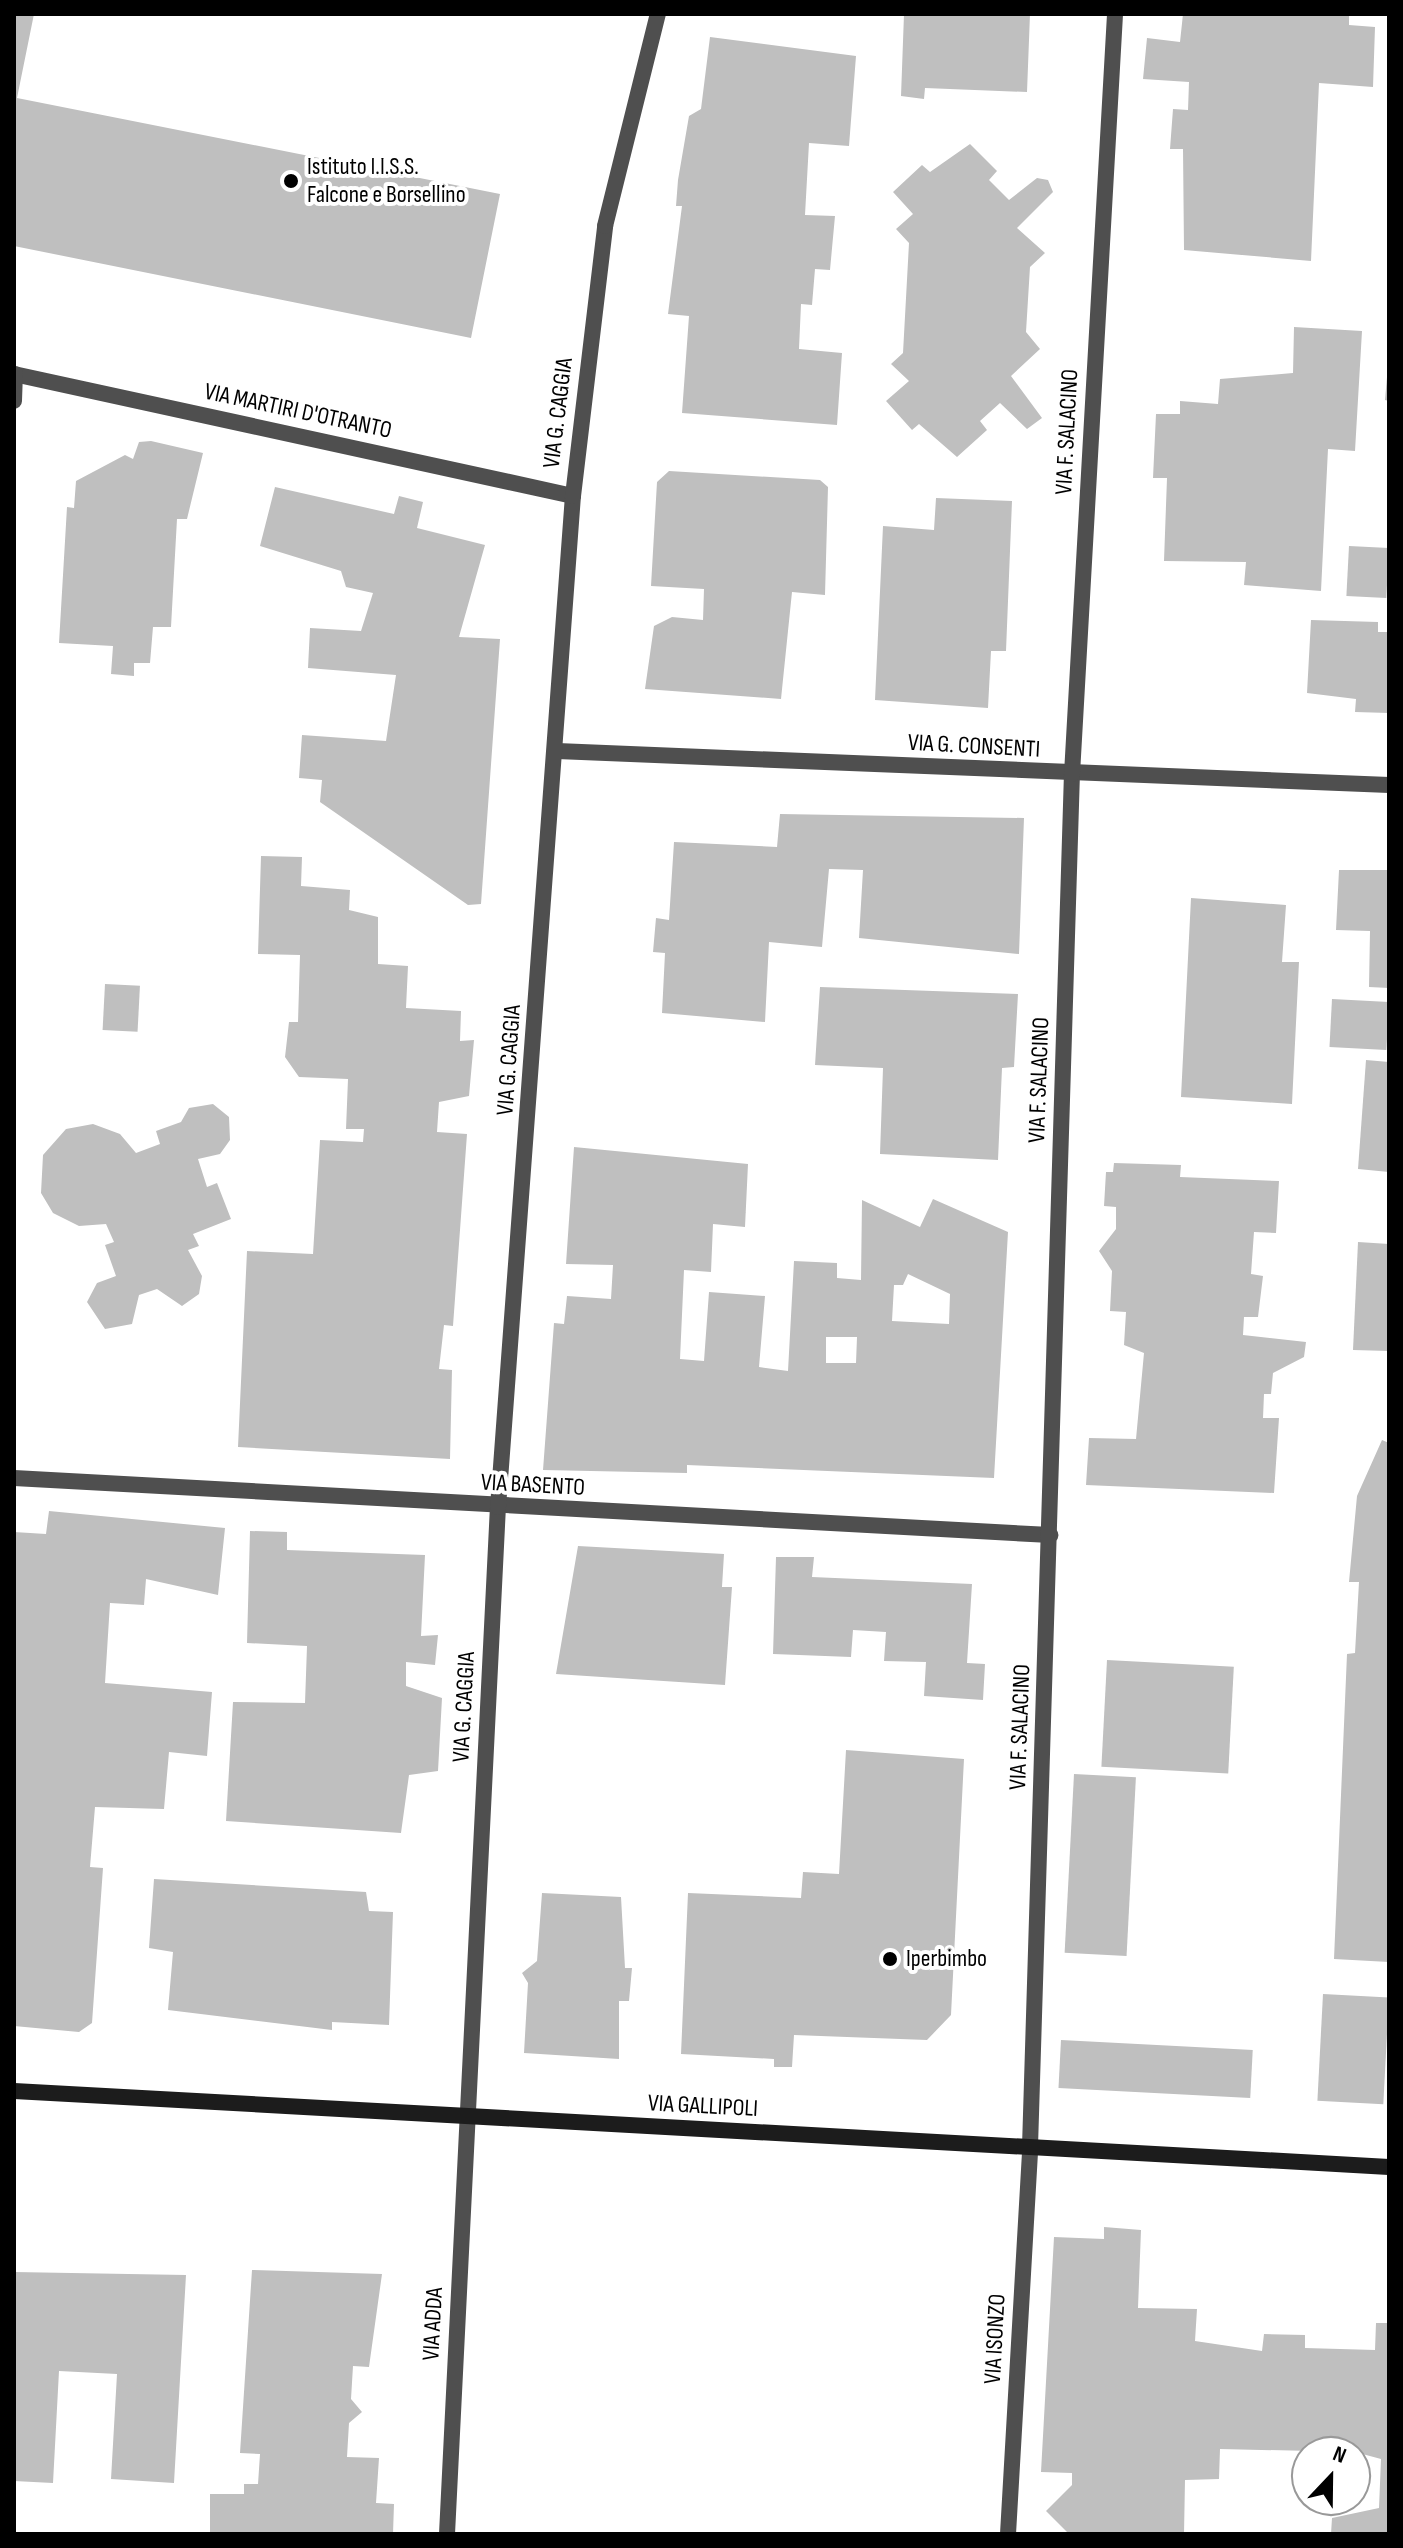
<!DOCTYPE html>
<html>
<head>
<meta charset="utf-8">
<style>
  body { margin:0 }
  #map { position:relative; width:1403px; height:2548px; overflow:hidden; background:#fff; font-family:"Sofia Sans Condensed",sans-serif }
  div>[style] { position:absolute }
  .building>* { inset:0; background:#bfbfbf; transform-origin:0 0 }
  .minor>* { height:16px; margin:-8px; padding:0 8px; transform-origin:8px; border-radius:8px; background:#4f4f4f }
  .secondary>* { height:16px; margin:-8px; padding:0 8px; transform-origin:8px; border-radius:8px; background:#1c1c1c }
  .dots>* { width:22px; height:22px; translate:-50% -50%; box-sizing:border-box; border:4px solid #fff; border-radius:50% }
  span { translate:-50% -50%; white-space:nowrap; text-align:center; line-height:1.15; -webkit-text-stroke:8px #fff; paint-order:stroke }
  .poi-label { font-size:24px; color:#000 }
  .left { translate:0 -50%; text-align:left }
  .street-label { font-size:24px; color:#000 }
  .frame { position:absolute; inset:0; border:16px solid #000; pointer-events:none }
  .north { position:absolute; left:1291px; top:2436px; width:80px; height:80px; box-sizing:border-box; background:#fff; border:2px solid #999; border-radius:50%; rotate:22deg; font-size:22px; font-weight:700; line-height:32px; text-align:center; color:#000 }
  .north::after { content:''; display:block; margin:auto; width:28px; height:36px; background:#000; clip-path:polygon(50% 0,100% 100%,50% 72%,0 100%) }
</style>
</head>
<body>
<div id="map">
  <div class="building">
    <i style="clip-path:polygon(14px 14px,34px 14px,17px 98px,500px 194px,471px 338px,14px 246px)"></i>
    <i style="clip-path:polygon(904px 14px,1030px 14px,1027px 92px,925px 88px,924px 99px,901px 96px)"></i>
    <i style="clip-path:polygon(1183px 14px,1349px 14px,1349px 25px,1375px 27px,1373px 87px,1319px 83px,1311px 261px,1184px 250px,1183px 149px,1170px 149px,1173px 109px,1188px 110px,1189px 82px,1143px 79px,1147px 38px,1180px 42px)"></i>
    <i style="clip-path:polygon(710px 37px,856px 56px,849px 146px,809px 143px,805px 215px,835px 216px,830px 270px,815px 269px,812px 305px,801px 304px,799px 349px,842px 353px,837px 425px,682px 413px,689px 316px,668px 314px,682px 206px,676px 206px,678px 180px,689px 116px,701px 109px)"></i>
    <i style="clip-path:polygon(970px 144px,997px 171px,989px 180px,1009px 200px,1037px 178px,1048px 180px,1053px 192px,1017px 228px,1045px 253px,1030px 267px,1026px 332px,1040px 349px,1011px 376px,1042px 418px,1027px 429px,1000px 403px,980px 421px,987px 430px,957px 457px,919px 424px,912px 430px,886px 401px,909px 381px,891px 364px,903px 353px,909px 243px,896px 229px,913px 214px,893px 192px,922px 165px,930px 172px)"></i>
    <i style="clip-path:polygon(1294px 327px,1362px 331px,1355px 451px,1328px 449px,1321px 591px,1244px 585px,1246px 562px,1164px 561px,1167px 478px,1153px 478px,1156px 414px,1180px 414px,1180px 401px,1218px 404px,1220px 379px,1293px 373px)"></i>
    <i style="clip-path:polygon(1387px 377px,1389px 377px,1389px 401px,1385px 400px)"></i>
    <i style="clip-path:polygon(151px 441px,203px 453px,187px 519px,177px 519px,171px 627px,153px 627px,150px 663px,134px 663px,134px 676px,111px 674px,113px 646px,59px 643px,67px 507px,74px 508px,76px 481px,125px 455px,133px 459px,139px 442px)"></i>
    <i style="clip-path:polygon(669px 471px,820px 480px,828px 487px,825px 595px,792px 592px,781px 699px,645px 689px,654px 626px,672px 617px,703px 620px,704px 589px,651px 586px,657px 482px)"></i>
    <i style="clip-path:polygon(275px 487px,394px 514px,399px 496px,423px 502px,417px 528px,485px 545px,459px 637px,500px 639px,481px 904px,468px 905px,320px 802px,322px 780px,299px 778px,302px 735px,386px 741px,396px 675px,308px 668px,310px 628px,361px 631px,373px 593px,346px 587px,341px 571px,260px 546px)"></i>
    <i style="clip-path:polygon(936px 498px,1012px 501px,1006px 651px,991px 651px,988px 708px,875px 700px,883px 526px,934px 530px)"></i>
    <i style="left:1349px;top:546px;width:40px;height:50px;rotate:3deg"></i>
    <i style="clip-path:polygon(1311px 620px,1378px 622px,1378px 632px,1389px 632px,1389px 713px,1355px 712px,1356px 699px,1307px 693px)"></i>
    <i style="clip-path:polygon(780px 814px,1024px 818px,1019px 954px,859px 938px,863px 870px,829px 869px,822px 947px,769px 942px,765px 1022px,662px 1013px,665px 953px,653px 952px,656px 918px,669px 920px,674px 842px,777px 847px)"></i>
    <i style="clip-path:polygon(261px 856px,302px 857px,301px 886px,350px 890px,349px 910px,378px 917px,378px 964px,408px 966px,406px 1008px,461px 1011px,460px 1041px,474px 1040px,469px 1096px,439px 1102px,437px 1132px,467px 1134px,453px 1326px,444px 1325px,439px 1369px,452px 1370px,450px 1459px,238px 1447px,247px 1251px,313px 1254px,320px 1140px,363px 1142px,364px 1129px,346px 1129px,348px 1079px,299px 1077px,285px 1057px,289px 1022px,298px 1022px,300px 955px,258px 954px)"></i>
    <i style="clip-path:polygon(1339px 870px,1389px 870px,1389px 988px,1369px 987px,1370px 931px,1336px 930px)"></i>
    <i style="clip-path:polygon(1191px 898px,1286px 905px,1282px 962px,1299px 962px,1292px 1104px,1181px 1097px)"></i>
    <i style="left:105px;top:984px;width:35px;height:46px;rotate:3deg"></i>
    <i style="clip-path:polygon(820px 987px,1018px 994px,1014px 1067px,1002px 1068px,998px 1160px,880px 1154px,883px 1068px,815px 1065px)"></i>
    <i style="left:1332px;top:999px;width:57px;height:48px;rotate:3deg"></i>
    <i style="clip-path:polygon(1366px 1060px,1389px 1062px,1389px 1172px,1358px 1169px)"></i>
    <i style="clip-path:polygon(213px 1104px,229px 1117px,230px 1140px,220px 1154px,198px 1159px,207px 1187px,217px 1183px,231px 1219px,193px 1234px,199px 1246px,188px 1250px,202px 1276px,199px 1294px,182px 1306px,157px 1289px,139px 1295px,132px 1324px,105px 1329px,87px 1302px,97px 1283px,116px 1276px,105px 1245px,114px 1242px,106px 1224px,79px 1226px,53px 1213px,41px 1193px,43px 1155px,66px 1129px,93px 1124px,120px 1134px,136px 1153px,160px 1144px,156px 1131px,181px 1122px,189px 1108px)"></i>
    <i style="clip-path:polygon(evenodd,574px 1147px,748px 1164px,745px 1227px,713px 1224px,711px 1272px,684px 1270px,680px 1359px,704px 1361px,709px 1292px,765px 1296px,759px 1367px,788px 1371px,794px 1261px,837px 1263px,837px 1278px,861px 1280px,862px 1200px,920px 1227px,933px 1199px,1008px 1232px,994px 1478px,687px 1465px,687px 1473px,543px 1470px,554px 1323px,564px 1324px,567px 1296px,611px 1299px,613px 1265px,566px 1264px,574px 1147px,908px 1274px,950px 1294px,949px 1324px,892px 1321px,894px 1285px,903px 1285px,908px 1274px,574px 1147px,826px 1337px,857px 1337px,856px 1363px,826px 1363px,826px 1337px)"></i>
    <i style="clip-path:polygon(1114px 1163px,1181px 1165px,1180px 1177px,1279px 1181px,1276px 1233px,1254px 1232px,1251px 1274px,1263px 1276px,1258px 1317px,1244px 1317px,1243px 1335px,1306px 1342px,1304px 1357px,1273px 1373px,1271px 1394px,1264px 1394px,1263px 1418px,1279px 1418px,1274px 1493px,1086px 1485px,1089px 1438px,1136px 1439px,1144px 1353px,1124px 1345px,1126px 1312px,1110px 1311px,1112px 1271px,1099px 1251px,1116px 1229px,1116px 1207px,1104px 1206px,1106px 1172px,1113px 1172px)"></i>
    <i style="clip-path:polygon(1358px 1242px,1389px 1244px,1389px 1351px,1353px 1350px)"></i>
    <i style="clip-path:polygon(1382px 1440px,1389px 1443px,1389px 1962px,1334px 1959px,1347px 1654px,1355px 1653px,1359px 1582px,1349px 1582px,1357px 1496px)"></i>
    <i style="clip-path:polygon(49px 1511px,225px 1528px,218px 1595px,146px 1579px,144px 1605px,110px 1603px,105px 1683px,212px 1692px,207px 1756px,169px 1752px,164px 1809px,95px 1807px,90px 1867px,103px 1868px,92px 2023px,79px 2032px,14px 2026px,14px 1532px,46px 1534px)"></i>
    <i style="clip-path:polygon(250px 1531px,287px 1532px,287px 1550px,425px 1555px,421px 1636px,438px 1635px,435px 1665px,406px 1662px,406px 1686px,442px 1698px,438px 1771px,409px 1775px,401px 1833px,226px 1821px,233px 1702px,305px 1703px,307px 1646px,247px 1643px)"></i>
    <i style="clip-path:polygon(578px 1546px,724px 1554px,722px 1587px,732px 1587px,725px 1685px,556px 1674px)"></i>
    <i style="clip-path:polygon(776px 1557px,814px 1557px,812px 1577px,972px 1584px,967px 1663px,985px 1664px,983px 1700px,924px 1696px,926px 1662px,884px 1661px,886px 1632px,853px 1630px,851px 1657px,773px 1654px)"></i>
    <i style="left:1107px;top:1660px;width:127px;height:107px;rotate:3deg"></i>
    <i style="clip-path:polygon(846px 1750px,964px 1759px,951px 2015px,927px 2040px,794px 2035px,792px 2067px,774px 2067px,774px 2059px,681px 2054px,688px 1893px,801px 1898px,803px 1872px,839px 1874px)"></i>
    <i style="left:1074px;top:1774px;width:62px;height:179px;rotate:3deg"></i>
    <i style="clip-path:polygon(154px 1879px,366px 1892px,369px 1911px,393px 1912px,389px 2025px,332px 2022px,332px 2030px,168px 2010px,173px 1952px,149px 1948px)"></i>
    <i style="clip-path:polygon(542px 1893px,621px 1897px,625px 1968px,632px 1968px,629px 2001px,619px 2001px,619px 2059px,524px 2053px,528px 1983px,522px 1973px,537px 1961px)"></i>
    <i style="left:1323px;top:1994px;width:66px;height:107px;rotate:3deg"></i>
    <i style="left:1061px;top:2040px;width:192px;height:48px;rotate:3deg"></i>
    <i style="clip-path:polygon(1104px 2227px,1141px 2230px,1138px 2308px,1197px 2309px,1195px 2341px,1262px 2351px,1264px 2334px,1305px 2335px,1305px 2348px,1375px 2350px,1376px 2323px,1389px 2323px,1389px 2534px,1331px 2534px,1332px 2518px,1379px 2508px,1381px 2459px,1355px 2452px,1220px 2449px,1219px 2479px,1185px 2480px,1184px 2534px,1069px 2534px,1046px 2511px,1072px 2485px,1072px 2473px,1041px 2472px,1054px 2237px,1104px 2239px)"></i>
    <i style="clip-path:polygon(252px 2270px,382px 2274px,369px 2367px,353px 2366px,351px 2399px,362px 2412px,349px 2423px,347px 2457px,379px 2458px,376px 2503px,394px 2504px,393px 2534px,210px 2534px,210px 2494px,244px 2494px,244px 2484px,258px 2484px,260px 2454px,240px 2453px)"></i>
    <i style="clip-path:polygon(14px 2272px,186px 2275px,174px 2483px,111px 2479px,117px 2374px,59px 2371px,53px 2483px,14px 2481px)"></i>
  </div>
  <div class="minor">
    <i style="left:14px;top:374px;width:572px;rotate:12.31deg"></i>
    <i style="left:14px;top:401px;width:27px;rotate:-88deg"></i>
    <i style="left:557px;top:751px;width:833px;rotate:2.34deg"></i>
    <i style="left:14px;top:1478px;width:1038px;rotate:3.15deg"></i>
    <i style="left:447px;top:2534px;width:1028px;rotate:-87.16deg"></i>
    <i style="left:498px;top:1507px;width:1014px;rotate:-85.76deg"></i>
    <i style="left:573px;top:496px;width:272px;rotate:-83.2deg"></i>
    <i style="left:605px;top:226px;width:219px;rotate:-76deg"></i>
    <i style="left:1008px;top:2534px;width:388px;rotate:-86.7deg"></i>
    <i style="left:1030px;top:2147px;width:1374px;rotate:-88.25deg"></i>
    <i style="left:1072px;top:774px;width:761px;rotate:-86.76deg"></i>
  </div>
  <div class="secondary">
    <i style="left:14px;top:2091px;width:1377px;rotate:3.16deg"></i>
  </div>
  <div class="dots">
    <i style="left:291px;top:181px;background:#000"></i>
    <i style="left:890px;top:1959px;background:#000"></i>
  </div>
  <div class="poi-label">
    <span class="left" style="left:307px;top:181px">Istituto I.I.S.S.<br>Falcone e Borsellino</span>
    <span class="left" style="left:906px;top:1959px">Iperbimbo</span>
  </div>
  <div class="street-label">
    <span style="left:298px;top:411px;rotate:12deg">VIA MARTIRI D'OTRANTO</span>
    <span style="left:558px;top:413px;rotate:-83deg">VIA G. CAGGIA</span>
    <span style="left:1067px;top:432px;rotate:-87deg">VIA F. SALACINO</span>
    <span style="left:974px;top:746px;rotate:3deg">VIA G. CONSENTI</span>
    <span style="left:509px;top:1060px;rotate:-86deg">VIA G. CAGGIA</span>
    <span style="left:1039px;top:1080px;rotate:-88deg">VIA F. SALACINO</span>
    <span style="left:533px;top:1485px;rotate:3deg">VIA BASENTO</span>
    <span style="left:464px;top:1707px;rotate:-87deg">VIA G. CAGGIA</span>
    <span style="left:1020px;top:1727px;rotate:-88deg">VIA F. SALACINO</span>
    <span style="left:703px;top:2106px;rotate:3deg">VIA GALLIPOLI</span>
    <span style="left:433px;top:2324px;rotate:-87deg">VIA ADDA</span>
    <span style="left:995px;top:2339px;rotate:-87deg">VIA ISONZO</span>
  </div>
  <div class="frame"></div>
  <div class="north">N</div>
</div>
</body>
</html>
